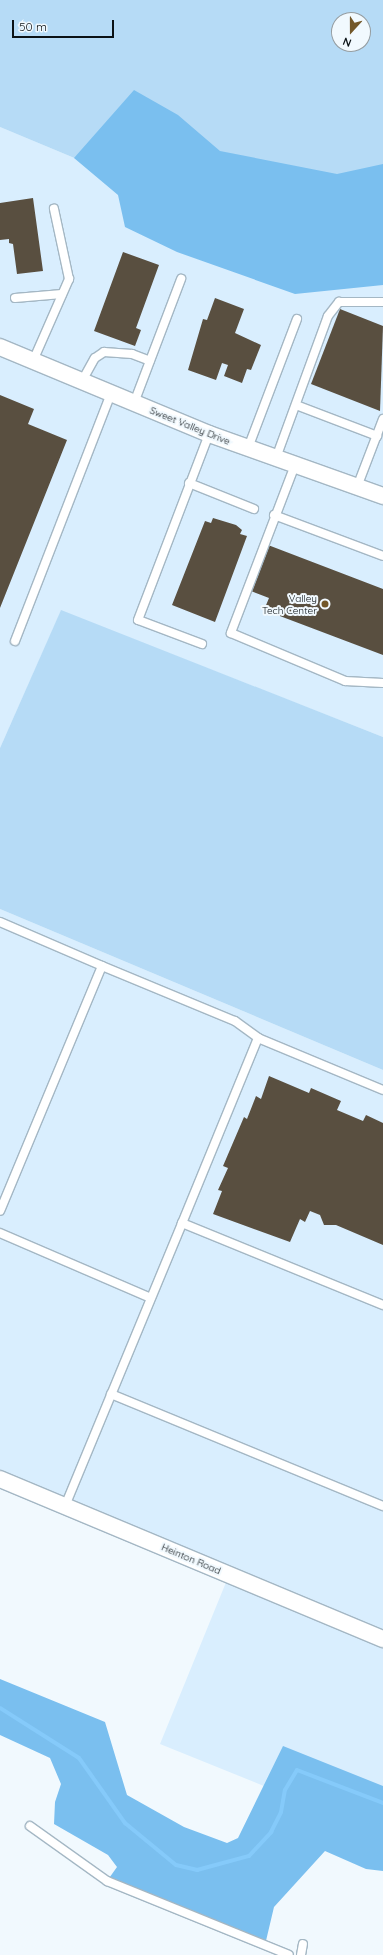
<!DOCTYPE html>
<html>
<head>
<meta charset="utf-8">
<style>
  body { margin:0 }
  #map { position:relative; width:383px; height:1955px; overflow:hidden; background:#f1f9fe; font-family:Quicksand,sans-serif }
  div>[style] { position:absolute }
  .built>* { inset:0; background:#d9eefe }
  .green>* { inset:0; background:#b6dbf6 }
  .forest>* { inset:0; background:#7abfef }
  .stream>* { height:4px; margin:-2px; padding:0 2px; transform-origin:2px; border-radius:2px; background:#85cafa }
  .building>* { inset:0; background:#594f40 }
  .roads { filter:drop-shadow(1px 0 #a4b7c4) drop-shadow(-1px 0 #a4b7c4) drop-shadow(0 1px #a4b7c4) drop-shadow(0 -1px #a4b7c4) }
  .lane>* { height:8px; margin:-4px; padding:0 4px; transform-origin:4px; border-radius:4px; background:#fff }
  .street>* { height:16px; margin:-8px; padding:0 8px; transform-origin:8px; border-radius:8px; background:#fff }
  .dots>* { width:11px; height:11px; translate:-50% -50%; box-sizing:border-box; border:2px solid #f1f9fe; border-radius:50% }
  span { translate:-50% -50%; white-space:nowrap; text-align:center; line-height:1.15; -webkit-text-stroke:4px #f1f9fe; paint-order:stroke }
  .street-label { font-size:10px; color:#0b1216 }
  .poi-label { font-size:10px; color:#0b1216 }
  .right { translate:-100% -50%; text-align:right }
  .north { position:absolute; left:331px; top:12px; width:40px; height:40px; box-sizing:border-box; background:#f1f9fe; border:1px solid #959da1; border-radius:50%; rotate:201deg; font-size:11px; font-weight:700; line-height:16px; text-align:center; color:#0b1216 }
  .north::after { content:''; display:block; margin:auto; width:14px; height:18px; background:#725729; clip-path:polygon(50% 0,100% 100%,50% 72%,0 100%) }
  .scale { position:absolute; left:12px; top:20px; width:102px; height:18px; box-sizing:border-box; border:2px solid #0b1216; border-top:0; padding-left:5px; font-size:12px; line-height:14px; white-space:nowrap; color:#0b1216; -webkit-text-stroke:3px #f1f9fe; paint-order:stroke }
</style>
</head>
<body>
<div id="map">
  <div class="built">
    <i style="clip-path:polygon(0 127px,324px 262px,383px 252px,383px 737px,61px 611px,0 748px)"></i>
    <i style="clip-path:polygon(0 909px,383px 1070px,383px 1834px,160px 1744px,229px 1575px,0 1479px)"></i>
  </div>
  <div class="green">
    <i style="clip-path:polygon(evenodd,0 0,383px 0,383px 252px,324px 262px,0 127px,0 0,339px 20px,363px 20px,363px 44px,339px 44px,339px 20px)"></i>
    <i style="clip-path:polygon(61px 610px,383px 737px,383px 1070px,0 909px,0 748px)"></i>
  </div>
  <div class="forest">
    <i style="clip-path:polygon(134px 90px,178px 115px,220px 151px,337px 174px,383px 164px,383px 285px,295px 294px,177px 252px,125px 227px,118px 195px,74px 158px)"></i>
    <i style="clip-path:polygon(0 1679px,105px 1722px,127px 1795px,184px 1827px,227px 1843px,238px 1838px,283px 1746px,383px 1786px,383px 1871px,366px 1869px,325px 1851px,274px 1907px,265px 1945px,107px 1881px,117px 1867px,108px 1855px,54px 1824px,55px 1802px,61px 1784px,50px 1758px,0 1735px)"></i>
  </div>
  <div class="stream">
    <i style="left:0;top:1708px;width:93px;rotate:32.3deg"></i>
    <i style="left:79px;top:1758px;width:80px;rotate:54.7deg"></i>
    <i style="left:125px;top:1823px;width:66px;rotate:39.5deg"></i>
    <i style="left:176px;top:1865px;width:22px;rotate:13deg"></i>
    <i style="left:197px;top:1870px;width:54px;rotate:-15.1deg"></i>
    <i style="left:249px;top:1856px;width:33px;rotate:-47deg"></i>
    <i style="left:271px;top:1832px;width:22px;rotate:-63deg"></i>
    <i style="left:281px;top:1812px;width:22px;rotate:-80deg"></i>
    <i style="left:285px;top:1790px;width:23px;rotate:-59deg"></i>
    <i style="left:297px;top:1770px;width:92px;rotate:21deg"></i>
  </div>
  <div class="building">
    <i style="clip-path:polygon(33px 198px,43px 271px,17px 274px,13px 244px,9px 243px,9px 239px,0 240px,0 203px)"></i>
    <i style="clip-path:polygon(123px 252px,159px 265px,136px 328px,141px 330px,135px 346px,94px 331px)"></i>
    <i style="clip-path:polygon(215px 298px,244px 309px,235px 333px,261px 345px,251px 370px,247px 369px,242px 383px,224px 376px,228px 365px,222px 363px,216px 380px,188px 370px,203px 319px,207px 320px)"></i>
    <i style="clip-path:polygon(340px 309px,383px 326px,380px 411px,311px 384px)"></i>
    <i style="clip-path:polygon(0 395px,34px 409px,28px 424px,67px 440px,0 608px)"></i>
    <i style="clip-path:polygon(213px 518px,236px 525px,242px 530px,240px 534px,247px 536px,215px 622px,172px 605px,205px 521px,211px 523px)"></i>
    <i style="clip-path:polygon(268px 545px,383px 589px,383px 655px,264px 610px,269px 598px,251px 591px)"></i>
    <i style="clip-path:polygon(269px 1076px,309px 1093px,311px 1088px,341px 1101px,337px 1110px,363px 1121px,366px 1115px,383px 1123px,383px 1245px,336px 1225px,324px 1225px,320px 1215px,310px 1211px,305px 1222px,300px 1219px,290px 1242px,213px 1214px,222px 1191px,218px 1190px,228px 1168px,223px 1166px,244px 1117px,247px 1119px,256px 1096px,261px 1099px)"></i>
  </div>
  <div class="roads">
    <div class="lane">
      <i style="left:15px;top:298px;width:47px;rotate:-4.9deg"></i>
      <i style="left:33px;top:361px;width:90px;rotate:-66.3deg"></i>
      <i style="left:69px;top:279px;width:72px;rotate:-102.1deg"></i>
      <i style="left:82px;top:381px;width:26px;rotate:-61deg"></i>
      <i style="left:95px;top:358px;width:11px;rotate:-34deg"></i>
      <i style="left:104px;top:352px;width:28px;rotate:4deg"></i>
      <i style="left:132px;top:354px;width:19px;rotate:21deg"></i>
      <i style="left:134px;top:403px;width:133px;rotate:-69.2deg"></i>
      <i style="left:296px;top:405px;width:87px;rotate:20.9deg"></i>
      <i style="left:248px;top:448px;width:138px;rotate:-69.2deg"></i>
      <i style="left:276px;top:458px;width:151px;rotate:-69.9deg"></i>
      <i style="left:328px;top:316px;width:18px;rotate:-52deg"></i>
      <i style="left:339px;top:302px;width:44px"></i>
      <i style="left:295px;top:465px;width:180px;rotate:110.9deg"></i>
      <i style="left:231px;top:633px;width:124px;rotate:22.8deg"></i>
      <i style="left:345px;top:681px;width:38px;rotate:3deg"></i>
      <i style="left:189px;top:483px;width:70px;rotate:21.8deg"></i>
      <i style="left:357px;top:487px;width:73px;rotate:-69.1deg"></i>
      <i style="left:274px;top:515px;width:116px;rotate:20.6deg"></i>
      <i style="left:15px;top:641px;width:266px;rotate:-68.8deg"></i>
      <i style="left:202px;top:644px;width:68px;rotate:-159.4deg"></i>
      <i style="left:138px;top:620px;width:199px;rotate:-69.1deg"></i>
      <i style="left:0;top:922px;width:111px;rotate:23.3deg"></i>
      <i style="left:102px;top:966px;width:265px;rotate:112.6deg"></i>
      <i style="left:102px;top:966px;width:144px;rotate:22.5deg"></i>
      <i style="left:235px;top:1021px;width:29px;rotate:36deg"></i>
      <i style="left:258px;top:1038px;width:200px;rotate:112.3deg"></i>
      <i style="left:258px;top:1038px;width:135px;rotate:22.6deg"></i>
      <i style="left:0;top:1233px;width:164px;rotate:23.3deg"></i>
      <i style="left:111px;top:1394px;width:294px;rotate:22.4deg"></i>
      <i style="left:65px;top:1506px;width:306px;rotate:-67.5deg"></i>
      <i style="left:182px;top:1223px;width:217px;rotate:22.2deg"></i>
      <i style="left:30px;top:1826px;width:95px;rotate:35.5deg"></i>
      <i style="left:107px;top:1881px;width:196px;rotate:22.1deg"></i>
      <i style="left:301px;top:1955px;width:11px;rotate:-80deg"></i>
    </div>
    <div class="street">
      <i style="left:0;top:347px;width:226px;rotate:22.6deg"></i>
      <i style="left:209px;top:434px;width:185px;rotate:19.6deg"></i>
      <i style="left:0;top:1479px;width:415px;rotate:22.7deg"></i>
    </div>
  </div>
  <div class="dots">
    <i style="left:325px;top:604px;background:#725729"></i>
  </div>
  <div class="street-label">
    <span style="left:190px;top:426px;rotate:22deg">Sweet Valley Drive</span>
    <span style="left:191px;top:1559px;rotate:23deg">Heinton Road</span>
  </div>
  <div class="poi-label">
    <span class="right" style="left:317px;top:604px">Valley<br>Tech Center</span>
  </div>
  <div class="north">N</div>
  <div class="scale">50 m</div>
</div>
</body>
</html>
